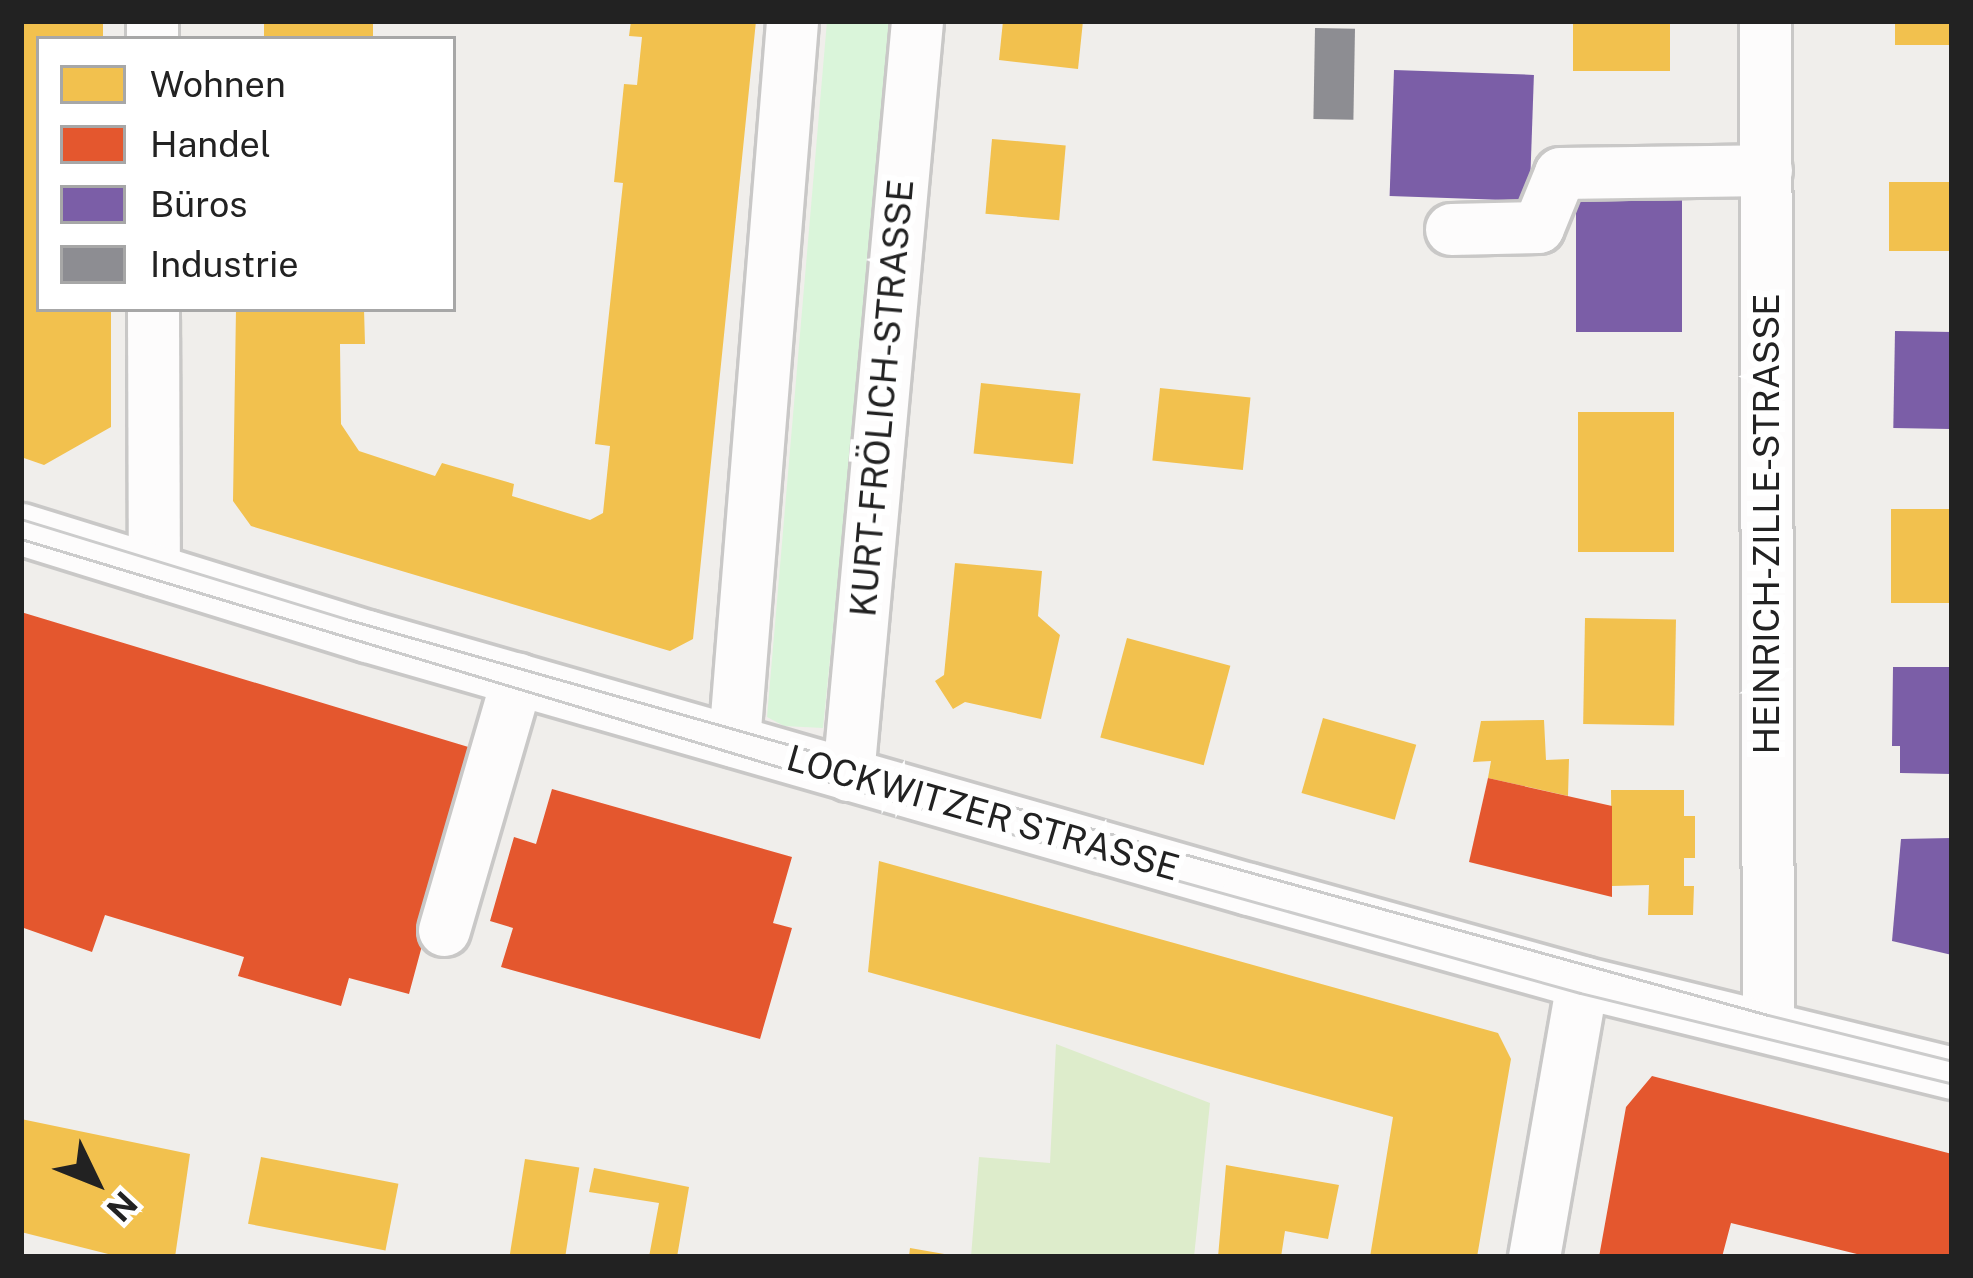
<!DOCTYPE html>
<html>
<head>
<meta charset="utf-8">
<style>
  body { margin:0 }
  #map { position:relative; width:1973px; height:1278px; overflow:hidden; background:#f0eeeb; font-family:"Public Sans",sans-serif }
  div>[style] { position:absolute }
  .grass>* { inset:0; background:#ddeccb }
  .park>* { inset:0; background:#daf5da }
  .homes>* { inset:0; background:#f2c14e; transform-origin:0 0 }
  .shops>* { inset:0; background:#e4572e }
  .offices>* { inset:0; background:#7b5ea7; transform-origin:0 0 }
  .industry>* { inset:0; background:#8d8d92; transform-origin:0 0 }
  .roads { filter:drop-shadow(3px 0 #c9c8c7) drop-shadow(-3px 0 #c9c8c7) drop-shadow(0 3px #c9c8c7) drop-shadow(0 -3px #c9c8c7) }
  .minor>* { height:51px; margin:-25.5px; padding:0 25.5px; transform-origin:25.5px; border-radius:25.5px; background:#fdfcfc }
  .tram>* { height:3px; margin:-1.5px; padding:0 1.5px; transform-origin:1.5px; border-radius:1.5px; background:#ccc }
  span { translate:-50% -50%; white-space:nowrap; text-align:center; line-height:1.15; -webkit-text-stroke:12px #fff; paint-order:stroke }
  .street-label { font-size:36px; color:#222 }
  .frame { position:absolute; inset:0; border:24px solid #222; pointer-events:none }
  .legend { position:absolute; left:36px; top:36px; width:420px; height:276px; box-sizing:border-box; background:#fff; border:3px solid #a7a7a7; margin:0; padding:15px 21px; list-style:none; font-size:36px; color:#222 }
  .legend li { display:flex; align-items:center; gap:24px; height:60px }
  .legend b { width:60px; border:3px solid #a7a7a7 }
  .north { position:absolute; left:36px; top:1122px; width:120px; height:120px; -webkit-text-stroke:9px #fff; paint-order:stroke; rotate:133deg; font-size:33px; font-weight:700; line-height:48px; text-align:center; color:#222 }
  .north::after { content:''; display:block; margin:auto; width:42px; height:54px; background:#222; clip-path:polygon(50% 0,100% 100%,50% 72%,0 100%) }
</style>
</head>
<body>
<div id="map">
  <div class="grass">
    <i style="clip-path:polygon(1056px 1044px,1210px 1103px,1194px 1257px,971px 1257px,979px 1157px,1050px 1163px)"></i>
  </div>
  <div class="park">
    <i style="clip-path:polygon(827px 21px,894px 21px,823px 728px,784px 726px,767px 717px)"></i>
  </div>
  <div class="homes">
    <i style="clip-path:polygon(21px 21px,103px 21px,103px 39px,39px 39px,39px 309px,111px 309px,111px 427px,44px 465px,21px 457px)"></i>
    <i style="left:264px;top:21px;width:109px;height:18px"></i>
    <i style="clip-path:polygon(631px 21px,756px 21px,693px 639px,670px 651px,251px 526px,233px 501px,236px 309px,364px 309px,365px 344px,340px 344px,341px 424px,359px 451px,435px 476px,442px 463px,514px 484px,512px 496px,590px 520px,603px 513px,610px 446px,595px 444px,623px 183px,614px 182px,624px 84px,637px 85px,642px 37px,629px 36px)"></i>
    <i style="clip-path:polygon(1003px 21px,1083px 21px,1078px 69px,999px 60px)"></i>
    <i style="left:1573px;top:21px;width:97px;height:50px"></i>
    <i style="left:1895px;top:21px;width:57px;height:24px"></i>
    <i style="left:992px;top:139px;width:74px;height:75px;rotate:5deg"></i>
    <i style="left:1952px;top:182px;width:69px;height:63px;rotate:90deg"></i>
    <i style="left:981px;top:383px;width:100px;height:71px;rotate:6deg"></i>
    <i style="left:1160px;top:388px;width:91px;height:73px;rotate:6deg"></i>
    <i style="left:1578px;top:412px;width:96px;height:140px"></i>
    <i style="left:1891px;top:509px;width:61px;height:94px"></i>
    <i style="clip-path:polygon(955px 563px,1042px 571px,1038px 616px,1060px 635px,1041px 719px,965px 702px,953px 709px,935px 681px,944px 675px)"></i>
    <i style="left:1585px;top:618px;width:91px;height:106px;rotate:1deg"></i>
    <i style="left:1127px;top:638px;width:107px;height:103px;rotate:15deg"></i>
    <i style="left:1323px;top:718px;width:97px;height:78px;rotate:16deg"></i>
    <i style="clip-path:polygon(1544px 720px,1546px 760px,1569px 759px,1568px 796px,1488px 778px,1491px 761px,1473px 762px,1481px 721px)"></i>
    <i style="clip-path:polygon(1611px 790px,1684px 790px,1684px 816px,1695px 816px,1695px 858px,1684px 858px,1684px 886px,1694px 886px,1693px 915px,1648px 915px,1649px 885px,1612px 886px)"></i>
    <i style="clip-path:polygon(879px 861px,1498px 1033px,1511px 1059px,1477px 1257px,1370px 1257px,1393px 1117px,868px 972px)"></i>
    <i style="clip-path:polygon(21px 1119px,190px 1154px,175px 1257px,120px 1257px,21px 1232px)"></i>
    <i style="left:261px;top:1157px;width:140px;height:68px;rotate:11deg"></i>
    <i style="left:525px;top:1159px;width:55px;height:99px;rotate:9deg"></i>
    <i style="clip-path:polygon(1226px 1165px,1339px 1185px,1328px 1239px,1285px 1231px,1281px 1257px,1218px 1257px)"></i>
    <i style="clip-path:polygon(594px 1168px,689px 1187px,677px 1257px,649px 1257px,659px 1203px,589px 1192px)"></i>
    <i style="clip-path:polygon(910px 1248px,950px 1255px,950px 1257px,909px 1257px)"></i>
  </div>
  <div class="shops">
    <i style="clip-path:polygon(21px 612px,475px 749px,409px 994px,349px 978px,341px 1006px,238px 976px,244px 957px,105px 915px,92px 952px,21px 927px)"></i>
    <i style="clip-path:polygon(1488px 778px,1612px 806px,1612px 897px,1469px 862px)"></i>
    <i style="clip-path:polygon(552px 789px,792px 857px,773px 923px,792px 928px,760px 1039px,501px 967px,513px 928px,490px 921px,514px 837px,536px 844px)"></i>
    <i style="clip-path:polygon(1652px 1076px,1952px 1154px,1952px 1257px,1869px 1257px,1731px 1223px,1722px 1257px,1599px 1257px,1626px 1107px)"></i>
  </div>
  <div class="offices">
    <i style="left:1394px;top:70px;width:140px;height:126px;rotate:2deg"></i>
    <i style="left:1576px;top:189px;width:106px;height:143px"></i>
    <i style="left:1895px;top:331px;width:57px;height:97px;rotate:1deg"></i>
    <i style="clip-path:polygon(1893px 667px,1952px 667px,1952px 774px,1900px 773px,1900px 746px,1892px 746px)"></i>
    <i style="clip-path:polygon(1952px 838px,1952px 955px,1892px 941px,1901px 839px)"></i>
  </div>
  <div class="industry">
    <i style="left:1315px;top:28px;width:40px;height:91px;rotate:1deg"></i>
  </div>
  <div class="roads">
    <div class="minor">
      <i style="left:152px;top:21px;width:18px;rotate:90deg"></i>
      <i style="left:1765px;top:21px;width:1005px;rotate:89.83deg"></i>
      <i style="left:1451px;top:229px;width:87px;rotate:-1.3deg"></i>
      <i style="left:1538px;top:227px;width:58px;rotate:-67.8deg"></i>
      <i style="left:1560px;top:173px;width:206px;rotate:-0.8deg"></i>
      <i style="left:153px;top:309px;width:261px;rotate:89.8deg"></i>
      <i style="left:21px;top:529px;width:362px;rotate:17.2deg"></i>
      <i style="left:367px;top:636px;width:918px;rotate:16.01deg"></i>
      <i style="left:1249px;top:889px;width:346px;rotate:15.6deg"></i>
      <i style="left:1582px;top:982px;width:381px;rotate:13.8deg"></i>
      <i style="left:734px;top:741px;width:722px;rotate:-85.39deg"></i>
      <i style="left:848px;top:775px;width:757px;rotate:-84.77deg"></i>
      <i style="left:444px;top:930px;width:262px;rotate:-73.8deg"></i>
      <i style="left:1534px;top:1257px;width:279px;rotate:-80.1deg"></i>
    </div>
  </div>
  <div class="tram">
    <i style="left:21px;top:519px;width:340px;rotate:17.1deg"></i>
    <i style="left:346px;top:619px;width:524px;rotate:15.84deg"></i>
    <i style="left:850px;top:762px;width:952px;rotate:15.41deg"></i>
    <i style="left:1768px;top:1015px;width:190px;rotate:14deg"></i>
    <i style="left:21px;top:539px;width:896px;rotate:16.74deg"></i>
    <i style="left:879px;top:797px;width:728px;rotate:15.62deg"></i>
    <i style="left:1580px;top:993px;width:383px;rotate:13.7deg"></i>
  </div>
  <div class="street-label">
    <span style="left:882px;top:398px;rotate:-85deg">KURT-FRÖLICH-STRASSE</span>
    <span style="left:1767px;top:524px;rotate:-90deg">HEINRICH-ZILLE-STRASSE</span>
    <span style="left:983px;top:813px;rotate:16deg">LOCKWITZER STRASSE</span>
  </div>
  <div class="frame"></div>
  <ul class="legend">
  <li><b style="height:33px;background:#f2c14e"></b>Wohnen</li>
  <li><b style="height:33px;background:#e4572e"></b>Handel</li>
  <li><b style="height:33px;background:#7b5ea7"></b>Büros</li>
  <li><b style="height:33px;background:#8d8d92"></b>Industrie</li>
  </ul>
  <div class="north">N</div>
</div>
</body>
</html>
